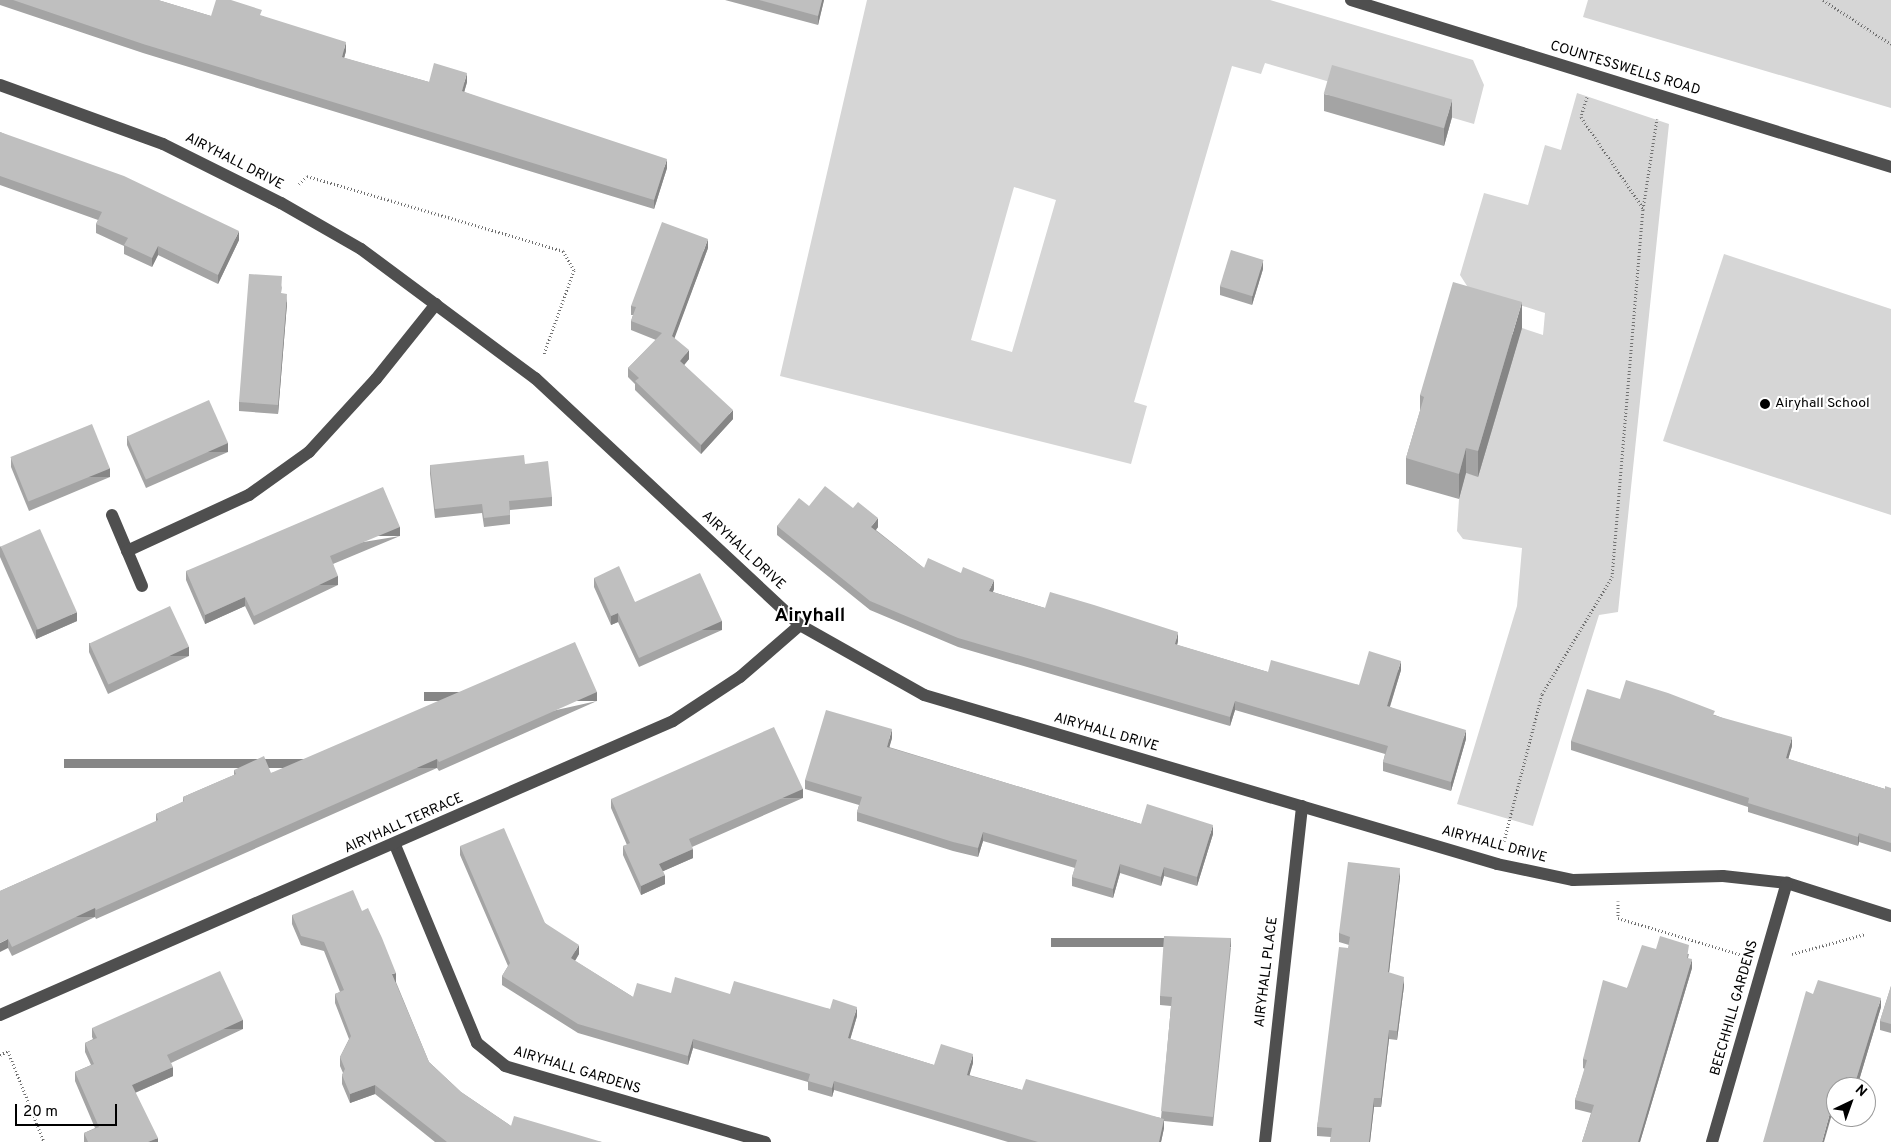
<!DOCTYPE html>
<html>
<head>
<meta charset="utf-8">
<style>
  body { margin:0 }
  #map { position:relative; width:1891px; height:1142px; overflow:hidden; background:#fff; font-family:Overpass,sans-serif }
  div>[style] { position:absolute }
  .green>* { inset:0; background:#d6d6d6 }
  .path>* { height:3px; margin-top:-1.5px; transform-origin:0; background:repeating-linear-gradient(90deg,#717171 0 1px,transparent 0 3.5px) }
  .minor>* { height:12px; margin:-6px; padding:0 6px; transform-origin:6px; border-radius:6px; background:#4f4f4f }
  .wall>* { inset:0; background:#a4a4a4 }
  .shaded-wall>* { inset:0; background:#868686; transform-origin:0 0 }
  .building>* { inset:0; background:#bfbfbf; transform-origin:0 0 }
  .dots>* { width:14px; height:14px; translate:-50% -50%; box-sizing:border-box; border:2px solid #fff; border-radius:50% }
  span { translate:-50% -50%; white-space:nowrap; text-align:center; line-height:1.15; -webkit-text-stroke:4px #fff; paint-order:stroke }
  .street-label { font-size:14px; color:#000 }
  .poi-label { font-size:14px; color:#000 }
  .left { translate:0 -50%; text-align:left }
  .district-label { font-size:19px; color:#000; font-weight:700 }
  .north { position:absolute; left:1826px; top:1077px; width:50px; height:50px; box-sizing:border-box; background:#fff; border:1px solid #999; border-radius:50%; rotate:42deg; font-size:14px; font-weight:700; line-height:20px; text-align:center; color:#000 }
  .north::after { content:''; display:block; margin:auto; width:18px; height:22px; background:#000; clip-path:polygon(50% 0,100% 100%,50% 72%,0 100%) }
  .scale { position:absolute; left:15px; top:1104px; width:102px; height:22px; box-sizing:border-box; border:2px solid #000; border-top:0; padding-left:6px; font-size:15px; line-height:18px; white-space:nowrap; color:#000; -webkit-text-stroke:4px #fff; paint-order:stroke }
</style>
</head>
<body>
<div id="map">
  <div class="green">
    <i style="clip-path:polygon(evenodd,867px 0,1270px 0,1473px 60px,1484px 85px,1474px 124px,1265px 63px,1261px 74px,1232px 66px,1134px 402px,1147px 406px,1131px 464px,780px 376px,867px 0,1014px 187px,1056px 200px,1012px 352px,971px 340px,1014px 187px)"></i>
    <i style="clip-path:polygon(1588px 0,1891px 0,1891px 108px,1583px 17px)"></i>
    <i style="clip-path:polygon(1577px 93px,1669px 124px,1618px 612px,1599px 615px,1533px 826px,1457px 804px,1517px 606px,1522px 548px,1463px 539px,1457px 531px,1459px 499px,1466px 473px,1478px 476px,1522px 328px,1543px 335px,1545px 313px,1469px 289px,1460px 275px,1484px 193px,1528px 205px,1545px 145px,1561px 150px)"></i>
    <i style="clip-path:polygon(1724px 254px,1891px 309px,1891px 515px,1663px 441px)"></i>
  </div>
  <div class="path">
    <i style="left:1823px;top:0;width:81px;rotate:32.9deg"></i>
    <i style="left:1587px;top:97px;width:21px;rotate:107deg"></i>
    <i style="left:1581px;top:117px;width:110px;rotate:55.7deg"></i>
    <i style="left:299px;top:184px;width:11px;rotate:-45deg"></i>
    <i style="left:307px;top:176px;width:267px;rotate:16.3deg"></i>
    <i style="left:563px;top:251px;width:22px;rotate:60deg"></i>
    <i style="left:574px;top:270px;width:89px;rotate:109.7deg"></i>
    <i style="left:1504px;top:841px;width:152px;rotate:-75.5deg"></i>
    <i style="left:1542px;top:694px;width:136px;rotate:-59.1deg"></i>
    <i style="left:1612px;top:577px;width:369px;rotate:-85.2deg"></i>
    <i style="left:1643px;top:209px;width:91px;rotate:-81.2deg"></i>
    <i style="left:1618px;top:901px;width:17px;rotate:90deg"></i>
    <i style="left:1618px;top:918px;width:129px;rotate:16.6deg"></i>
    <i style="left:1792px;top:954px;width:76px;rotate:-15.3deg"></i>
    <i style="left:0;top:1055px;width:9px;rotate:-27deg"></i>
    <i style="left:8px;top:1051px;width:98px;rotate:68.4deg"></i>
  </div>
  <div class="minor">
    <i style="left:1351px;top:0;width:565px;rotate:17.18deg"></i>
    <i style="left:0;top:85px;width:173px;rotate:19.9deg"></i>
    <i style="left:163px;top:144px;width:132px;rotate:26.6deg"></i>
    <i style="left:281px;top:203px;width:92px;rotate:29.9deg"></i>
    <i style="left:361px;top:249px;width:217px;rotate:36.6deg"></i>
    <i style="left:535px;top:378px;width:362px;rotate:43deg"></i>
    <i style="left:800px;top:625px;width:142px;rotate:29.4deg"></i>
    <i style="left:924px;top:695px;width:597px;rotate:16.43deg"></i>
    <i style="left:1497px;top:864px;width:78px;rotate:11.9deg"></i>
    <i style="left:1573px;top:880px;width:150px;rotate:-1.5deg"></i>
    <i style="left:1723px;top:876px;width:64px;rotate:6.2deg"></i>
    <i style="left:1787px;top:883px;width:109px;rotate:17.6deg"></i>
    <i style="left:112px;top:515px;width:77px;rotate:67.1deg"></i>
    <i style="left:127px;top:551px;width:134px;rotate:-24.7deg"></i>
    <i style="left:249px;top:495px;width:74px;rotate:-35.6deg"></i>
    <i style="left:309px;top:452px;width:99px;rotate:-47.5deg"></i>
    <i style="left:376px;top:379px;width:96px;rotate:-51.3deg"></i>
    <i style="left:395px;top:845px;width:214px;rotate:67.5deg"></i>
    <i style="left:477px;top:1043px;width:36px;rotate:39deg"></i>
    <i style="left:505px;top:1066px;width:271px;rotate:16.3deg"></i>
    <i style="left:0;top:1015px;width:734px;rotate:-23.6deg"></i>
    <i style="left:673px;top:721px;width:80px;rotate:-33.3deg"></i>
    <i style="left:740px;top:677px;width:79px;rotate:-40.9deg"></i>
    <i style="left:1265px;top:1142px;width:338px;rotate:-83.7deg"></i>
    <i style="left:1712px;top:1142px;width:270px;rotate:-73.9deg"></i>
  </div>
  <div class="wall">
    <i style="clip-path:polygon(0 0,158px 0,211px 16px,262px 16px,346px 51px,344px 58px,429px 82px,467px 82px,464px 92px,667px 168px,654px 209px,143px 53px,0 5px)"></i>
    <i style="clip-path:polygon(725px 0,824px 0,818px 25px)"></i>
    <i style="clip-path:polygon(1324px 94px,1452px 117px,1444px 146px,1324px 111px)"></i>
    <i style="clip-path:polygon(0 132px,239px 240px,218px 284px,158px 255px,152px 267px,124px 254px,124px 246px,96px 233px,96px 224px,98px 220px,0 185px)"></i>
    <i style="clip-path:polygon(708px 248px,674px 338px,689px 359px,684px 365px,733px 419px,701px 454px,635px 390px,635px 384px,628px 377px,628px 368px,656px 340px,631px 330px,631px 321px,633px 315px,631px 315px,631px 306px)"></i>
    <i style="clip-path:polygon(1263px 269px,1252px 305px,1220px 295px,1220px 286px)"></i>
    <i style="clip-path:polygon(282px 285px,281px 293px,287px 303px,278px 414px,239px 411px,239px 402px)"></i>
    <i style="clip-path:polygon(1522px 328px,1478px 477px,1466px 473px,1459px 499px,1406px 484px,1406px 458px,1420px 411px,1420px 395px)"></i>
    <i style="clip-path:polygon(127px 436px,228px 452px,146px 488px,127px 445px)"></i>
    <i style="clip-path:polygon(11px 458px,110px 477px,29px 511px,11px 467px)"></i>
    <i style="clip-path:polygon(430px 465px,552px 497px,552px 506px,510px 510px,510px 524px,484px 527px,482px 513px,435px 518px,430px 474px)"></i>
    <i style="clip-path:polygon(809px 506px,878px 527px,876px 530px,924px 568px,994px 589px,993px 592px,1045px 608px,1178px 641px,1177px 645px,1268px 672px,1359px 685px,1401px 670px,1390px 707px,1466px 739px,1451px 791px,1383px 771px,1383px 762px,1385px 754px,1235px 710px,1230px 726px,958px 647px,870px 610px,777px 535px,777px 526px)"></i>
    <i style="clip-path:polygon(400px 536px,333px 564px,338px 585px,254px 625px,245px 606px,205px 624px,186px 580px,186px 571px)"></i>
    <i style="clip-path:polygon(0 546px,77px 621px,36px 639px,0 557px)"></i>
    <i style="clip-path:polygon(594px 578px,635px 602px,722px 630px,639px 667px,618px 622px,611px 625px,594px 587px)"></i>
    <i style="clip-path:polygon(89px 643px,189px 656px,108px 694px,89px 652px)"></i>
    <i style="clip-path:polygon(1620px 699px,1715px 715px,1792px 746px,1788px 759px,1885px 789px,1891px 788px,1891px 852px,1859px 842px,1858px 846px,1748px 812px,1748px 807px,1571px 750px,1571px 741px)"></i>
    <i style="clip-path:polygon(597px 701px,439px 771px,437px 768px,96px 919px,95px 917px,12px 956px,8px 948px,0 891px,156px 822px,156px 814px,183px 802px,183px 797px,234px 775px,234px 770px,271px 773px)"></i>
    <i style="clip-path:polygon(892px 738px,889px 747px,1141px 824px,1213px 834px,1197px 886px,1164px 876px,1161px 886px,1120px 873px,1113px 898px,1072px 886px,1072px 877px,1075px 868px,983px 841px,978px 857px,953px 851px,857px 821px,857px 812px,859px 805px,805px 789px,805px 780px)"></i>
    <i style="clip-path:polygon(803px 798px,692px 847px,693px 858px,663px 871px,665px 884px,641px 895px,623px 855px,623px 846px,627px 845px,611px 808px,611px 799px)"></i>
    <i style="clip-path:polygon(460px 846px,579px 954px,575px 961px,633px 997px,671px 993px,730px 994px,830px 1009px,857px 1016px,850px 1039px,934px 1065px,973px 1063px,969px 1075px,1022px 1090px,1161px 1118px,1171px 1006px,1160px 1005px,1160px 996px,1231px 947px,1213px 1126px,1164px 1121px,1164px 1128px,1161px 1142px,1008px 1142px,834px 1090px,832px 1097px,808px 1090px,808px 1082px,693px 1048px,688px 1065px,578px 1033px,502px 985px,502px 976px,508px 966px,460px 855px)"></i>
    <i style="clip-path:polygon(1400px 877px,1389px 973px,1404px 986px,1397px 1040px,1389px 1039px,1381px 1107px,1374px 1107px,1370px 1142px,1330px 1142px,1331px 1137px,1317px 1136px,1317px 1127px,1349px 945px,1339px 942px,1339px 933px)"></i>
    <i style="clip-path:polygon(362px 911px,396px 982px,429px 1062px,461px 1092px,511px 1126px,602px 1142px,435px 1142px,375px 1094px,350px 1103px,342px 1084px,342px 1075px,343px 1073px,340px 1066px,340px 1057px,349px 1039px,335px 1003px,335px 994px,340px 992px,324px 951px,301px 945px,292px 924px,292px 915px)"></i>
    <i style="clip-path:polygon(1656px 949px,1689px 954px,1688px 958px,1692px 968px,1640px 1142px,1582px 1142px,1591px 1113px,1575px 1109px,1575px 1100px,1585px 1069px,1583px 1068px,1583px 1059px,1627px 988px)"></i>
    <i style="clip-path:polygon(1891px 986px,1891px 1033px,1880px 1030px,1880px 1021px)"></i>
    <i style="clip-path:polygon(1813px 994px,1881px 1007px,1857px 1087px,1850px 1087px,1846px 1086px,1845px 1087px,1836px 1087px)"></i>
    <i style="clip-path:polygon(92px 1028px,243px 1029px,171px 1063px,173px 1076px,135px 1093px,158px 1142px,84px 1142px,84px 1133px,95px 1128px,75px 1081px,75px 1072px,91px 1065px,85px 1052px,85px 1043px,93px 1039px,92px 1037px)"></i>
  </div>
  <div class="shaded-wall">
    <i style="clip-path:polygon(822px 0,824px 0,818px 25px,818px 16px)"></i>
    <i style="clip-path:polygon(346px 42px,346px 51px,342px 66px,342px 57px)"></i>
    <i style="clip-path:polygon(467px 73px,467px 82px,462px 100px,462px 91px)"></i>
    <i style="clip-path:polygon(1452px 100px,1452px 117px,1444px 146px,1444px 129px)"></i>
    <i style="clip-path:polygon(667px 159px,667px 168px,654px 209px,654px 200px)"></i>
    <i style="clip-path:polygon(239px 231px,239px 240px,218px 284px,218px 275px)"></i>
    <i style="clip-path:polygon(708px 239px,708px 248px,672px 345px,672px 336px)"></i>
    <i style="clip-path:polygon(158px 246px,158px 255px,152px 267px,152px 258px)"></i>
    <i style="clip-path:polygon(1263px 260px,1263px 269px,1252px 305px,1252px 296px)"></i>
    <i style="clip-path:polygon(287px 294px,287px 303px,278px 414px,278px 405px)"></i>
    <i style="clip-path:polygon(1522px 302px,1522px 328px,1478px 477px,1478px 451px)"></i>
    <i style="clip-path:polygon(689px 350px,689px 359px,680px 370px,680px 361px)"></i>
    <i style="clip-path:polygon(733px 410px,733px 419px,701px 454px,701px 445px)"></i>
    <i style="left:228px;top:443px;width:9px;height:90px;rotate:90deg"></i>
    <i style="clip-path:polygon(1466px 448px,1466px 473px,1459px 499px,1459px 474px)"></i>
    <i style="left:110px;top:468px;width:9px;height:88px;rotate:90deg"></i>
    <i style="clip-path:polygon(878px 518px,878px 527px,871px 536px,871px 527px)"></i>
    <i style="left:400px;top:527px;width:9px;height:76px;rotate:90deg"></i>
    <i style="left:338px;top:576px;width:9px;height:93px;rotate:90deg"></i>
    <i style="clip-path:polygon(994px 580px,994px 589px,989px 600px,989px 591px)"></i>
    <i style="clip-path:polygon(245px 597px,245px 606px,205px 624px,205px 615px)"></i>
    <i style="clip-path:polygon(77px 612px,77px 621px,36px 639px,36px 630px)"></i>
    <i style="clip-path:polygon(618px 613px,618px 622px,611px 625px,611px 616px)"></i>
    <i style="left:722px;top:621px;width:9px;height:91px;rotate:90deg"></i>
    <i style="clip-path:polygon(1178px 632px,1178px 641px,1175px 653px,1175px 644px)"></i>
    <i style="left:189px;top:647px;width:9px;height:89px;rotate:90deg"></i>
    <i style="clip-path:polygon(1401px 661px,1401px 670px,1387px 715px,1387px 706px)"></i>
    <i style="left:597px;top:692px;width:9px;height:173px;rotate:90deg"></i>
    <i style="clip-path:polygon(1235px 701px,1235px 710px,1230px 726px,1230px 717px)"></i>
    <i style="clip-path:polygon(892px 729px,892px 738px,887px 756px,887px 747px)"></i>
    <i style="clip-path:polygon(1466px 730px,1466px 739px,1451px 791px,1451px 782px)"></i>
    <i style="clip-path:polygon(1792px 737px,1792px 746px,1786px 767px,1786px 758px)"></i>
    <i style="left:437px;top:759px;width:9px;height:373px;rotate:90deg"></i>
    <i style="left:803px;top:789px;width:9px;height:124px;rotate:90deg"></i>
    <i style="clip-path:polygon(1213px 825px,1213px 834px,1197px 886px,1197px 877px)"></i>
    <i style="clip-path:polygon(983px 832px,983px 841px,978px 857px,978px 848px)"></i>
    <i style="clip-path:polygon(1859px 833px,1859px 842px,1858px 846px,1858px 837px)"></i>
    <i style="clip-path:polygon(693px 849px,693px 858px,659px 873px,659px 864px)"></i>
    <i style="clip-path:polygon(1120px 864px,1120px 873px,1113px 898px,1113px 889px)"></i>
    <i style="clip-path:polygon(1164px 867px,1164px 876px,1161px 886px,1161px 877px)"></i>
    <i style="clip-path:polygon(1400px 868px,1400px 877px,1388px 981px,1388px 972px)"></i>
    <i style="clip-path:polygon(665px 875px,665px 884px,641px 895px,641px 886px)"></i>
    <i style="left:95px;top:908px;width:9px;height:92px;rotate:90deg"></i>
    <i style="left:1231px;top:938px;width:9px;height:180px;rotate:90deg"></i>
    <i style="clip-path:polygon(8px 939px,8px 948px,0 952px,0 943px)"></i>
    <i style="clip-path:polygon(579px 945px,579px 954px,571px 967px,571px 958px)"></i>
    <i style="clip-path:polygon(1692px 959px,1692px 968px,1640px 1142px,1638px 1142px)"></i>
    <i style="clip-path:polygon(396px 973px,396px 982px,392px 983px,392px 974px)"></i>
    <i style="clip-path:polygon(1404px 977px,1404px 986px,1397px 1040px,1397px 1031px)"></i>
    <i style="clip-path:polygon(1881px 998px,1881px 1007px,1857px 1087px,1856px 1087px,1856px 1080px)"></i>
    <i style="clip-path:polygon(857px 1007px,857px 1016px,848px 1047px,848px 1038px)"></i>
    <i style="left:243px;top:1020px;width:9px;height:84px;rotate:90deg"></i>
    <i style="clip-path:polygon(1389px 1030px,1389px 1039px,1381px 1107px,1381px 1098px)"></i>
    <i style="clip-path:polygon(693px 1039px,693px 1048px,688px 1065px,688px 1056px)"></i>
    <i style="clip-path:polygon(973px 1054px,973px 1063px,967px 1084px,967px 1075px)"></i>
    <i style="clip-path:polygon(173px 1067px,173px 1076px,132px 1094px,132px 1085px)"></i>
    <i style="clip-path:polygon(1846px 1077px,1846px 1086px,1845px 1087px,1843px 1087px)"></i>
    <i style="clip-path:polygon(834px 1081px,834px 1090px,832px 1097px,832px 1088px)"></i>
    <i style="clip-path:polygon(375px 1085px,375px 1094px,350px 1103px,350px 1094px)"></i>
    <i style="clip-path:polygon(1836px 1091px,1836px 1100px,1824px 1142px,1822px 1142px)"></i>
    <i style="clip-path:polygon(1374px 1098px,1374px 1107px,1370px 1142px,1369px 1142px)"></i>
    <i style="clip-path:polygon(1164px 1119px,1164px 1128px,1161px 1142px,1159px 1142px)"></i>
    <i style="clip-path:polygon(158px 1138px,158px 1142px,148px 1142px)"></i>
  </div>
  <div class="building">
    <i style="clip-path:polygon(13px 0,158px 0,211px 16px,216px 0,231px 0,262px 10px,260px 15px,346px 42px,342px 57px,429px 82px,434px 63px,467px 73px,462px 91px,667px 159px,654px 200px,143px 44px)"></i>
    <i style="clip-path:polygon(759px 0,822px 0,818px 16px)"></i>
    <i style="left:1332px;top:65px;width:125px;height:30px;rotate:16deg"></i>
    <i style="clip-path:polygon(0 132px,124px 176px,239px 231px,218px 275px,158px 246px,152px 258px,124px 245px,128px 238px,96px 224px,102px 212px,0 176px)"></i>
    <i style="clip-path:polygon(662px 222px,708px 239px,672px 336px,689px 350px,680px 361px,733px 410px,701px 445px,635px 381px,639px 378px,628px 368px,662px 333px,631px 321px,636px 307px,631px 306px)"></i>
    <i style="left:1231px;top:250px;width:34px;height:38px;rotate:17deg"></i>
    <i style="clip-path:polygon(249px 274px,282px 276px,281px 293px,287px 294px,278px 405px,239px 402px)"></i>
    <i style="clip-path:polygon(1453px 282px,1522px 302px,1478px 451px,1466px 448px,1459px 474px,1406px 458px,1424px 397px,1420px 395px)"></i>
    <i style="left:209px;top:400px;width:47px;height:90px;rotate:66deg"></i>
    <i style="left:92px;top:424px;width:48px;height:88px;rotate:68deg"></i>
    <i style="clip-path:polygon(524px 455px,525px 464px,548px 461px,552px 497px,509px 501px,510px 515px,484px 518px,482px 504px,435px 509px,430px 465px)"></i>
    <i style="clip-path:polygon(825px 486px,853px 508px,858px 502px,878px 518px,871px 527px,924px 568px,928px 558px,961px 573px,963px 567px,994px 580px,989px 591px,1045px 608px,1050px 592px,1094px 605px,1178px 632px,1175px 644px,1268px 672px,1271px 660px,1359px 685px,1369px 651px,1401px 661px,1387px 706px,1466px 730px,1451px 782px,1383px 762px,1388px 746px,1235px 701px,1230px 717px,958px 638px,870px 601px,777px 526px,799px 498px,809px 506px)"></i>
    <i style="clip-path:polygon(383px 487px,400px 527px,330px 556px,338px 576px,254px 616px,245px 597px,205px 615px,186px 571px)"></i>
    <i style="left:40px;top:529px;width:91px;height:43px;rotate:66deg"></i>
    <i style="clip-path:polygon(619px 566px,635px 602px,700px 573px,722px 621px,639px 658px,618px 613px,611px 616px,594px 578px)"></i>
    <i style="left:170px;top:606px;width:45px;height:89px;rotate:65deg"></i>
    <i style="clip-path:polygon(575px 642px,597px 692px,439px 762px,437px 759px,96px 910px,95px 908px,12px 947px,8px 939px,0 943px,0 891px,158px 820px,156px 814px,184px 801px,183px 797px,236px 774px,234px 770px,264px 756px,271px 773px)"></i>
    <i style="clip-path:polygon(1626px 680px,1668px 693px,1715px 711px,1713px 715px,1792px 737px,1786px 758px,1885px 789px,1885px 786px,1891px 788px,1891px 843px,1859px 833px,1858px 837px,1748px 803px,1749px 798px,1571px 741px,1587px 689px,1620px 699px)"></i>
    <i style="clip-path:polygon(826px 710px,892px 729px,887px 747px,1043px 794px,1141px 824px,1147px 804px,1213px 825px,1197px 877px,1164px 867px,1161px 877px,1120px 864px,1113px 889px,1072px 877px,1077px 860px,983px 832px,978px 848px,953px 842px,857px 812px,862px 797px,805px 780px)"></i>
    <i style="clip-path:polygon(774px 727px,803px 789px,689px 839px,693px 849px,659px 864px,665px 875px,641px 886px,623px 846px,630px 843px,611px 799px)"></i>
    <i style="clip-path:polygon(504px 828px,545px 923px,579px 945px,571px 958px,633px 997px,637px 983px,671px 993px,675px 977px,730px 994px,734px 981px,830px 1009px,833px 999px,857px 1007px,848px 1038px,934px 1065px,941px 1044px,973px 1054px,967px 1075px,1022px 1090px,1026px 1079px,1164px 1119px,1159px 1142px,1038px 1142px,834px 1081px,832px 1088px,808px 1081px,810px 1074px,693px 1039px,688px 1056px,578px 1024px,502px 976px,510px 963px,460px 846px)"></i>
    <i style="clip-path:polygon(1348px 862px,1400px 868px,1388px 972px,1404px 977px,1397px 1031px,1389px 1030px,1381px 1098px,1374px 1098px,1369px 1142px,1330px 1142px,1332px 1128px,1317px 1127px,1339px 947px,1348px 948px,1350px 937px,1339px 933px)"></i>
    <i style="clip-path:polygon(353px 890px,362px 911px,368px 908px,382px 938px,396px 973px,392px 974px,429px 1062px,461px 1092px,511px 1126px,514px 1116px,602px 1142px,447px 1142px,375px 1085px,350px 1094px,342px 1075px,345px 1069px,340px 1057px,351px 1036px,335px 994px,344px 990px,324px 942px,301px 936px,292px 915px)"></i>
    <i style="clip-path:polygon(1164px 936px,1231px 938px,1213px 1117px,1161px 1111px,1172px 997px,1160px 996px)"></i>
    <i style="clip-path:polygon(1660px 936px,1689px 945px,1687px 958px,1692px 959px,1638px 1142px,1582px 1142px,1594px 1105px,1575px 1100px,1587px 1060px,1583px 1059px,1603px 980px,1627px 988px,1642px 945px,1656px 949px)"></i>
    <i style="clip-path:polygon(220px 971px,243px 1020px,167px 1055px,173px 1067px,132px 1085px,158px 1138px,148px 1142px,88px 1142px,84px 1133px,99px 1127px,75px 1072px,94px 1064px,85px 1043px,97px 1038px,92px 1028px)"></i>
    <i style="clip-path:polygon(1818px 980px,1881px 998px,1856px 1080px,1846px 1077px,1843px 1086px,1838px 1085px,1837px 1087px,1836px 1087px,1836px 1091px,1822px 1142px,1763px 1142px,1806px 991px,1813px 994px)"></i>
    <i style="clip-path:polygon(1891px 986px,1891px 1024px,1880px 1021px)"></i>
  </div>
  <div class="dots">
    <i style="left:1765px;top:404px;background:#000"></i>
  </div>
  <div class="street-label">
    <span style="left:1625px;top:69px;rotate:17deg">COUNTESSWELLS ROAD</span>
    <span style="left:234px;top:162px;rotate:27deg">AIRYHALL DRIVE</span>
    <span style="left:743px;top:551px;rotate:43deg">AIRYHALL DRIVE</span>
    <span style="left:1106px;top:733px;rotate:16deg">AIRYHALL DRIVE</span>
    <span style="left:404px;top:824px;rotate:-24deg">AIRYHALL TERRACE</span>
    <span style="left:1494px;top:845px;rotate:15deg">AIRYHALL DRIVE</span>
    <span style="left:1267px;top:972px;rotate:-83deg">AIRYHALL PLACE</span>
    <span style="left:1735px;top:1008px;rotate:-74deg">BEECHHILL GARDENS</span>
    <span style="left:577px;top:1071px;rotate:17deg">AIRYHALL GARDENS</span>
  </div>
  <div class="poi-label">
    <span class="left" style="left:1775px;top:404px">Airyhall School</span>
  </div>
  <div class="district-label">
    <span style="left:810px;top:617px">Airyhall</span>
  </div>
  <div class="north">N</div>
  <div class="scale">20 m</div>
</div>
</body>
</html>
